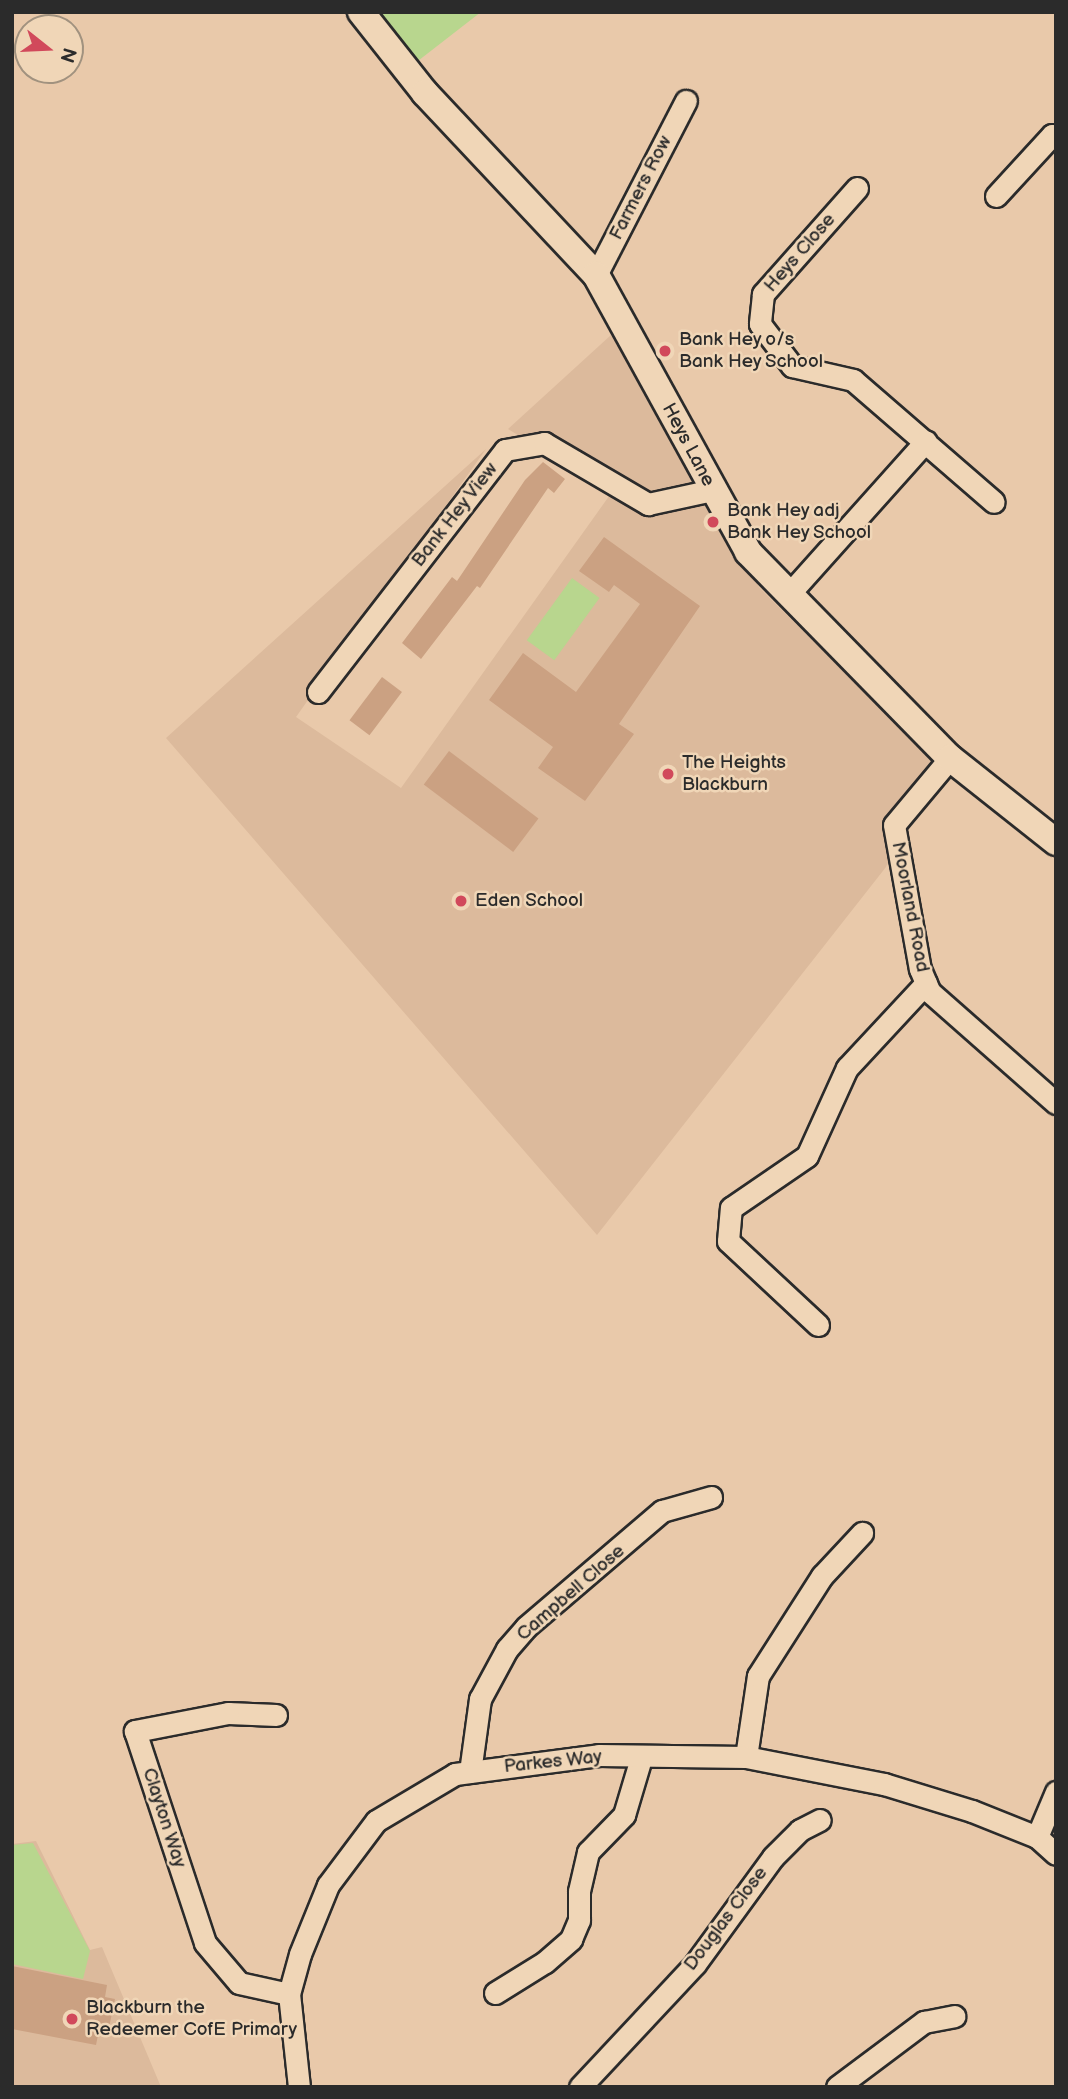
<!DOCTYPE html>
<html>
<head>
<meta charset="utf-8">
<style>
  body { margin:0 }
  #map { position:relative; width:1068px; height:2099px; overflow:hidden; background:#e9c9aa; font-family:"Balsamiq Sans",sans-serif }
  div>[style] { position:absolute }
  .built>* { inset:0; background:#dcba9c }
  .green>* { inset:0; background:#b8d68e; transform-origin:0 0 }
  .building>* { inset:0; background:#cba182; transform-origin:0 0 }
  .roads { filter:drop-shadow(2px 0 #2b2b2b) drop-shadow(-2px 0 #2b2b2b) drop-shadow(0 2px #2b2b2b) drop-shadow(0 -2px #2b2b2b) }
  .minor>* { height:21px; margin:-10.5px; padding:0 10.5px; transform-origin:10.5px; border-radius:10.5px; background:#f0d6b7 }
  .tertiary>* { height:26px; margin:-13px; padding:0 13px; transform-origin:13px; border-radius:13px; background:#f0d6b7 }
  .dots>* { width:19px; height:19px; translate:-50% -50%; box-sizing:border-box; border:4px solid #f0d6b7; border-radius:50% }
  span { translate:-50% -50%; white-space:nowrap; text-align:center; line-height:1.15; -webkit-text-stroke:5px #f0d6b7; paint-order:stroke }
  .street-label { font-size:19px; color:#2b2b2b }
  .poi-label { font-size:19px; color:#2b2b2b }
  .left { translate:0 -50%; text-align:left }
  .frame { position:absolute; inset:0; border:14px solid #2b2b2b; pointer-events:none }
  .north { position:absolute; left:14px; top:14px; width:70px; height:70px; box-sizing:border-box; background:#f0d6b7; border:2px solid #a1927f; border-radius:50%; rotate:108deg; font-size:19px; font-weight:700; line-height:28px; text-align:center; color:#2b2b2b }
  .north::after { content:''; display:block; margin:auto; width:24px; height:32px; background:#d1495b; clip-path:polygon(50% 0,100% 100%,50% 72%,0 100%) }
</style>
</head>
<body>
<div id="map">
  <div class="built">
    <i style="clip-path:polygon(611px 335px,759px 587px,932px 760px,886px 867px,597px 1235px,166px 738px,486px 449px,296px 717px,401px 788px,612px 492px,508px 429px)"></i>
    <i style="clip-path:polygon(36px 1841px,90px 1950px,102px 1947px,161px 2087px,12px 2087px,12px 1844px)"></i>
  </div>
  <div class="green">
    <i style="clip-path:polygon(370px 12px,481px 12px,414px 64px)"></i>
    <i style="left:572px;top:578px;width:34px;height:77px;rotate:36deg"></i>
    <i style="clip-path:polygon(33px 1843px,90px 1951px,83px 1979px,12px 1964px,12px 1845px)"></i>
  </div>
  <div class="building">
    <i style="clip-path:polygon(543px 462px,565px 479px,554px 493px,548px 488px,480px 588px,477px 586px,421px 659px,402px 643px,452px 577px,457px 581px,525px 480px)"></i>
    <i style="clip-path:polygon(604px 537px,700px 606px,619px 724px,634px 734px,585px 801px,538px 768px,553px 747px,489px 700px,523px 653px,576px 692px,640px 604px,614px 585px,609px 592px,579px 571px)"></i>
    <i style="left:382px;top:677px;width:25px;height:54px;rotate:37deg"></i>
    <i style="left:449px;top:751px;width:112px;height:42px;rotate:37deg"></i>
    <i style="clip-path:polygon(12px 1966px,107px 1985px,105px 1997px,115px 1999px,107px 2037px,98px 2035px,96px 2045px,12px 2029px)"></i>
  </div>
  <div class="roads">
    <div class="minor">
      <i style="left:857px;top:188px;width:142px;rotate:131.6deg"></i>
      <i style="left:763px;top:294px;width:30px;rotate:96deg"></i>
      <i style="left:760px;top:324px;width:53px;rotate:52.7deg"></i>
      <i style="left:792px;top:366px;width:63px;rotate:12.9deg"></i>
      <i style="left:853px;top:380px;width:186px;rotate:40.9deg"></i>
      <i style="left:996px;top:196px;width:83px;rotate:-47.4deg"></i>
      <i style="left:1052px;top:135px;width:4px;rotate:27deg"></i>
      <i style="left:596px;top:275px;width:196px;rotate:-62.7deg"></i>
      <i style="left:789px;top:594px;width:205px;rotate:-48.2deg"></i>
      <i style="left:318px;top:692px;width:306px;rotate:-52.3deg"></i>
      <i style="left:505px;top:450px;width:40px;rotate:-10deg"></i>
      <i style="left:544px;top:443px;width:121px;rotate:30.4deg"></i>
      <i style="left:648px;top:504px;width:66px;rotate:-12.2deg"></i>
      <i style="left:950px;top:758px;width:87px;rotate:129.9deg"></i>
      <i style="left:894px;top:825px;width:146px;rotate:79.8deg"></i>
      <i style="left:920px;top:969px;width:25px;rotate:67deg"></i>
      <i style="left:930px;top:992px;width:168px;rotate:41.4deg"></i>
      <i style="left:818px;top:1325px;width:123px;rotate:-137deg"></i>
      <i style="left:728px;top:1241px;width:33px;rotate:-85deg"></i>
      <i style="left:731px;top:1208px;width:92px;rotate:-34.4deg"></i>
      <i style="left:807px;top:1156px;width:97px;rotate:-65.6deg"></i>
      <i style="left:847px;top:1068px;width:116px;rotate:-47.1deg"></i>
      <i style="left:276px;top:1715px;width:48px;rotate:-177.6deg"></i>
      <i style="left:228px;top:1713px;width:95px;rotate:169deg"></i>
      <i style="left:135px;top:1731px;width:223px;rotate:71.7deg"></i>
      <i style="left:205px;top:1943px;width:52px;rotate:49.6deg"></i>
      <i style="left:239px;top:1983px;width:51px;rotate:12.4deg"></i>
      <i style="left:746px;top:1757px;width:82px;rotate:-81.6deg"></i>
      <i style="left:758px;top:1676px;width:119px;rotate:-57.4deg"></i>
      <i style="left:822px;top:1576px;width:59px;rotate:-47.1deg"></i>
      <i style="left:470px;top:1772px;width:74px;rotate:-82.2deg"></i>
      <i style="left:480px;top:1699px;width:57px;rotate:-61.6deg"></i>
      <i style="left:507px;top:1649px;width:29px;rotate:-49deg"></i>
      <i style="left:526px;top:1627px;width:179px;rotate:-40.5deg"></i>
      <i style="left:662px;top:1511px;width:51px;rotate:-15.9deg"></i>
      <i style="left:1037px;top:1837px;width:49px;rotate:-67.1deg"></i>
      <i style="left:495px;top:1993px;width:59px;rotate:-31.8deg"></i>
      <i style="left:545px;top:1962px;width:35px;rotate:-41deg"></i>
      <i style="left:571px;top:1939px;width:21px;rotate:-67deg"></i>
      <i style="left:579px;top:1920px;width:29px;rotate:-90deg"></i>
      <i style="left:579px;top:1891px;width:40px;rotate:-77deg"></i>
      <i style="left:588px;top:1852px;width:52px;rotate:-45.8deg"></i>
      <i style="left:624px;top:1815px;width:59px;rotate:-73.4deg"></i>
      <i style="left:299px;top:2087px;width:94px;rotate:-96.1deg"></i>
      <i style="left:289px;top:1994px;width:41px;rotate:-74.6deg"></i>
      <i style="left:300px;top:1954px;width:74px;rotate:-67.9deg"></i>
      <i style="left:328px;top:1885px;width:80px;rotate:-53.1deg"></i>
      <i style="left:376px;top:1821px;width:92px;rotate:-30.7deg"></i>
      <i style="left:455px;top:1774px;width:145px;rotate:-7.5deg"></i>
      <i style="left:599px;top:1755px;width:147px;rotate:0.8deg"></i>
      <i style="left:746px;top:1757px;width:141px;rotate:11.1deg"></i>
      <i style="left:884px;top:1784px;width:92px;rotate:17.1deg"></i>
      <i style="left:972px;top:1811px;width:70px;rotate:21.8deg"></i>
      <i style="left:1037px;top:1837px;width:25px;rotate:42deg"></i>
      <i style="left:580px;top:2087px;width:168px;rotate:-46.9deg"></i>
      <i style="left:695px;top:1964px;width:132px;rotate:-53.9deg"></i>
      <i style="left:773px;top:1857px;width:38px;rotate:-45deg"></i>
      <i style="left:800px;top:1830px;width:22px;rotate:-27deg"></i>
      <i style="left:837px;top:2087px;width:109px;rotate:-36.8deg"></i>
      <i style="left:924px;top:2022px;width:31px;rotate:-11deg"></i>
    </div>
    <div class="tertiary">
      <i style="left:361px;top:12px;width:103px;rotate:51.7deg"></i>
      <i style="left:425px;top:93px;width:250px;rotate:46.8deg"></i>
      <i style="left:596px;top:275px;width:316px;rotate:61.2deg"></i>
      <i style="left:748px;top:552px;width:289px;rotate:45.6deg"></i>
      <i style="left:950px;top:758px;width:135px;rotate:38.4deg"></i>
    </div>
  </div>
  <div class="dots">
    <i style="left:665px;top:351px;background:#d1495b"></i>
    <i style="left:713px;top:522px;background:#d1495b"></i>
    <i style="left:668px;top:774px;background:#d1495b"></i>
    <i style="left:461px;top:901px;background:#d1495b"></i>
    <i style="left:72px;top:2019px;background:#d1495b"></i>
  </div>
  <div class="street-label">
    <span style="left:641px;top:188px;rotate:-63deg">Farmers Row</span>
    <span style="left:800px;top:253px;rotate:-49deg">Heys Close</span>
    <span style="left:688px;top:445px;rotate:62deg">Heys Lane</span>
    <span style="left:455px;top:515px;rotate:-52deg">Bank Hey View</span>
    <span style="left:910px;top:907px;rotate:79deg">Moorland Road</span>
    <span style="left:571px;top:1593px;rotate:-41deg">Campbell Close</span>
    <span style="left:553px;top:1762px;rotate:-6deg">Parkes Way</span>
    <span style="left:164px;top:1818px;rotate:72deg">Clayton Way</span>
    <span style="left:726px;top:1919px;rotate:-53deg">Douglas Close</span>
  </div>
  <div class="poi-label">
    <span class="left" style="left:679px;top:351px">Bank Hey o/s<br>Bank Hey School</span>
    <span class="left" style="left:727px;top:522px">Bank Hey adj<br>Bank Hey School</span>
    <span class="left" style="left:682px;top:774px">The Heights<br>Blackburn</span>
    <span class="left" style="left:475px;top:901px">Eden School</span>
    <span class="left" style="left:86px;top:2019px">Blackburn the<br>Redeemer CofE Primary</span>
  </div>
  <div class="frame"></div>
  <div class="north">N</div>
</div>
</body>
</html>
